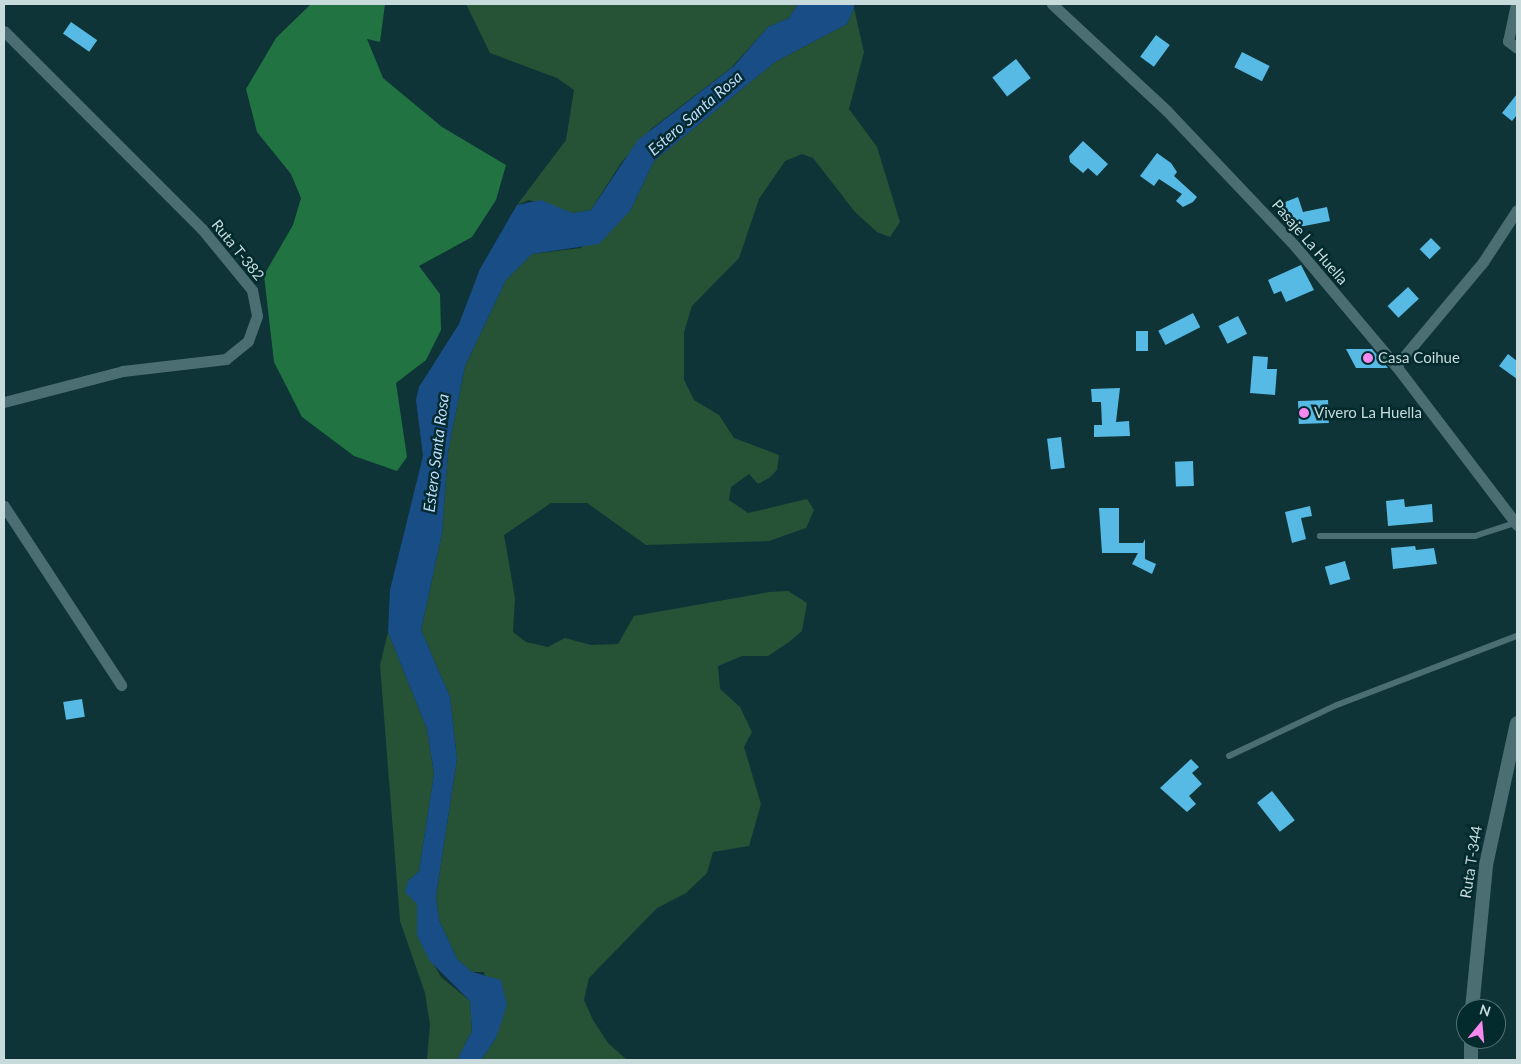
<!DOCTYPE html>
<html>
<head>
<meta charset="utf-8">
<style>
  body { margin:0 }
  #map { position:relative; width:1521px; height:1064px; overflow:hidden; background:#0e3438; font-family:Lato,sans-serif }
  div>[style] { position:absolute }
  .green>* { inset:0; background:#265235 }
  .forest>* { inset:0; background:#217342 }
  .water>* { inset:0; background:#194d86 }
  .building>* { inset:0; background:#57bae4; transform-origin:0 0 }
  .service>* { height:5.5px; margin:-2.75px; padding:0 2.75px; transform-origin:2.75px; border-radius:2.75px; background:#4a6e72 }
  .minor>* { height:11px; margin:-5.5px; padding:0 5.5px; transform-origin:5.5px; border-radius:5.5px; background:#4a6e72 }
  .secondary>* { height:14px; margin:-7px; padding:0 7px; transform-origin:7px; border-radius:7px; background:#4a6e72 }
  .dots>* { width:14px; height:14px; translate:-50% -50%; box-sizing:border-box; border:2px solid #032a2d; border-radius:50% }
  span { translate:-50% -50%; white-space:nowrap; text-align:center; line-height:1.15; -webkit-text-stroke:5px #032a2d; paint-order:stroke }
  .street-label { font-size:15px; color:#c7dbdd }
  .poi-label { font-size:15px; color:#c7dbdd }
  .left { translate:0 -50%; text-align:left }
  .water-label { font-size:16px; color:#bedafc; font-style:italic }
  .frame { position:absolute; inset:0; border:5px solid #c7dbdd; pointer-events:none }
  .north { position:absolute; left:1456px; top:999px; width:50px; height:50px; box-sizing:border-box; background:#032a2d; border:1px solid #517173; border-radius:50%; rotate:17deg; font-size:14px; font-weight:700; line-height:20px; text-align:center; color:#c7dbdd }
  .north::after { content:''; display:block; margin:auto; width:18px; height:22px; background:#f589ef; clip-path:polygon(50% 0,100% 100%,50% 72%,0 100%) }
</style>
</head>
<body>
<div id="map">
  <div class="green">
    <i style="clip-path:polygon(466px 4px,798px 4px,789px 18px,768px 27px,731px 68px,651px 129px,621px 163px,591px 210px,572px 213px,529px 200px,517px 205px,566px 140px,574px 90px,557px 78px,490px 53px)"></i>
    <i style="clip-path:polygon(854px 8px,864px 52px,849px 109px,877px 147px,900px 222px,890px 237px,877px 232px,855px 212px,813px 158px,802px 154px,785px 161px,759px 199px,739px 258px,692px 306px,684px 332px,684px 380px,694px 400px,719px 415px,734px 438px,779px 455px,777px 470px,769px 478px,758px 484px,749px 474px,731px 487px,729px 500px,748px 513px,807px 499px,814px 510px,806px 528px,769px 541px,646px 545px,587px 503px,551px 503px,504px 535px,515px 598px,513px 632px,526px 642px,548px 647px,565px 638px,591px 645px,618px 644px,634px 616px,769px 592px,788px 591px,807px 603px,802px 631px,789px 642px,768px 656px,742px 656px,718px 666px,720px 689px,740px 707px,752px 732px,744px 747px,761px 804px,749px 846px,713px 852px,707px 873px,686px 893px,657px 908px,589px 978px,584px 1000px,593px 1020px,608px 1043px,627px 1060px,481px 1060px,496px 1038px,484px 972px,472px 972px,457px 959px,439px 920px,436px 896px,457px 759px,450px 697px,421px 630px,442px 533px,448px 452px,465px 366px,506px 280px,532px 254px,581px 248px,630px 211px,654px 161px,775px 62px,847px 24px)"></i>
    <i style="clip-path:polygon(388px 632px,427px 729px,434px 774px,419px 871px,408px 881px,417px 904px,417px 935px,441px 977px,470px 1001px,472px 1031px,457px 1060px,427px 1060px,430px 1025px,425px 993px,400px 921px,380px 665px)"></i>
  </div>
  <div class="forest">
    <i style="clip-path:polygon(311px 4px,385px 4px,380px 42px,367px 39px,383px 78px,442px 127px,506px 165px,496px 200px,472px 237px,419px 266px,440px 294px,441px 330px,426px 360px,396px 383px,407px 457px,397px 471px,354px 456px,302px 417px,274px 362px,264px 275px,293px 225px,301px 198px,291px 174px,257px 132px,246px 89px,276px 38px)"></i>
  </div>
  <div class="water">
    <i style="clip-path:polygon(798px 4px,854px 4px,854px 8px,847px 24px,775px 62px,654px 161px,630px 211px,599px 244px,532px 254px,506px 280px,465px 366px,448px 452px,442px 533px,421px 630px,450px 697px,457px 759px,436px 896px,439px 920px,457px 959px,472px 972px,501px 980px,507px 1005px,496px 1038px,481px 1060px,457px 1060px,472px 1031px,470px 1001px,429px 960px,417px 935px,417px 904px,405px 892px,408px 881px,419px 871px,434px 774px,427px 729px,388px 632px,390px 590px,423px 456px,416px 400px,419px 387px,459px 324px,480px 269px,517px 205px,541px 200px,572px 213px,591px 210px,638px 140px,734px 66px,768px 27px,789px 18px)"></i>
  </div>
  <div class="building">
    <i style="left:71px;top:22px;width:32px;height:14px;rotate:35deg"></i>
    <i style="left:1156px;top:35px;width:17px;height:27px;rotate:36deg"></i>
    <i style="left:1242px;top:52px;width:31px;height:17px;rotate:27deg"></i>
    <i style="left:1016px;top:59px;width:24px;height:30px;rotate:52deg"></i>
    <i style="clip-path:polygon(1517px 94px,1517px 115px,1512px 121px,1502px 113px)"></i>
    <i style="clip-path:polygon(1083px 141px,1108px 164px,1097px 176px,1088px 168px,1083px 173px,1070px 162px,1069px 156px)"></i>
    <i style="clip-path:polygon(1157px 153px,1171px 163px,1177px 172px,1174px 176px,1197px 197px,1193px 202px,1183px 207px,1176px 201px,1182px 194px,1159px 179px,1154px 186px,1140px 176px)"></i>
    <i style="clip-path:polygon(1298px 197px,1303px 212px,1327px 207px,1330px 221px,1289px 229px,1280px 204px)"></i>
    <i style="left:1431px;top:238px;width:14px;height:16px;rotate:45deg"></i>
    <i style="clip-path:polygon(1301px 265px,1314px 290px,1286px 302px,1281px 291px,1274px 294px,1268px 280px)"></i>
    <i style="left:1408px;top:287px;width:16px;height:28px;rotate:47deg"></i>
    <i style="left:1193px;top:313px;width:16px;height:39px;rotate:63deg"></i>
    <i style="left:1238px;top:316px;width:20px;height:22px;rotate:63deg"></i>
    <i style="left:1136px;top:331px;width:12px;height:20px"></i>
    <i style="clip-path:polygon(1346px 349px,1372px 349px,1388px 368px,1356px 368px)"></i>
    <i style="clip-path:polygon(1508px 354px,1517px 361px,1517px 379px,1499px 366px)"></i>
    <i style="clip-path:polygon(1253px 356px,1268px 357px,1267px 369px,1277px 369px,1275px 395px,1250px 393px)"></i>
    <i style="clip-path:polygon(1120px 388px,1116px 422px,1129px 421px,1130px 436px,1094px 437px,1094px 425px,1102px 425px,1101px 402px,1092px 402px,1091px 389px)"></i>
    <i style="left:1328px;top:400px;width:23px;height:30px;rotate:88deg"></i>
    <i style="left:1061px;top:437px;width:31px;height:14px;rotate:83deg"></i>
    <i style="left:1193px;top:461px;width:25px;height:18px;rotate:88deg"></i>
    <i style="clip-path:polygon(1404px 499px,1405px 507px,1432px 504px,1433px 522px,1388px 526px,1386px 501px)"></i>
    <i style="clip-path:polygon(1310px 506px,1312px 516px,1301px 518px,1306px 539px,1292px 543px,1285px 512px)"></i>
    <i style="clip-path:polygon(1099px 508px,1119px 508px,1119px 543px,1143px 543px,1145px 539px,1145px 559px,1156px 564px,1152px 574px,1132px 564px,1138px 553px,1102px 553px)"></i>
    <i style="clip-path:polygon(1415px 546px,1416px 550px,1434px 548px,1437px 564px,1393px 569px,1391px 548px)"></i>
    <i style="left:1345px;top:561px;width:19px;height:21px;rotate:74deg"></i>
    <i style="left:82px;top:699px;width:18px;height:19px;rotate:81deg"></i>
    <i style="clip-path:polygon(1191px 759px,1199px 767px,1192px 773px,1202px 784px,1189px 796px,1196px 804px,1187px 812px,1160px 788px)"></i>
    <i style="left:1272px;top:791px;width:37px;height:19px;rotate:52deg"></i>
  </div>
  <div class="service">
    <i style="left:1320px;top:536px;width:155px"></i>
    <i style="left:1475px;top:536px;width:42px;rotate:-18deg"></i>
    <i style="left:1229px;top:756px;width:119px;rotate:-25.3deg"></i>
    <i style="left:1337px;top:705px;width:193px;rotate:-21deg"></i>
  </div>
  <div class="minor">
    <i style="left:1052px;top:4px;width:157px;rotate:42.9deg"></i>
    <i style="left:1167px;top:111px;width:186px;rotate:46.5deg"></i>
    <i style="left:1295px;top:246px;width:157px;rotate:49.9deg"></i>
    <i style="left:1396px;top:366px;width:200px;rotate:52.7deg"></i>
    <i style="left:1516px;top:4px;width:38px;rotate:102deg"></i>
    <i style="left:1508px;top:41px;width:11px;rotate:38deg"></i>
    <i style="left:4px;top:31px;width:280px;rotate:45deg"></i>
    <i style="left:202px;top:229px;width:79px;rotate:50.7deg"></i>
    <i style="left:252px;top:290px;width:26px;rotate:79deg"></i>
    <i style="left:257px;top:316px;width:27px;rotate:110deg"></i>
    <i style="left:248px;top:341px;width:28px;rotate:141deg"></i>
    <i style="left:226px;top:359px;width:104px;rotate:173.4deg"></i>
    <i style="left:123px;top:371px;width:123px;rotate:165.4deg"></i>
    <i style="left:1396px;top:366px;width:136px;rotate:-50.1deg"></i>
    <i style="left:1483px;top:262px;width:62px;rotate:-56.8deg"></i>
    <i style="left:4px;top:506px;width:214px;rotate:56.8deg"></i>
  </div>
  <div class="secondary">
    <i style="left:1472px;top:1009px;width:145px;rotate:-84.4deg"></i>
    <i style="left:1486px;top:865px;width:145px;rotate:-77.7deg"></i>
    <i style="left:1471px;top:1060px;width:21px;rotate:-90deg"></i>
  </div>
  <div class="dots">
    <i style="left:1368px;top:358px;background:#f589ef"></i>
    <i style="left:1304px;top:413px;background:#f589ef"></i>
  </div>
  <div class="street-label">
    <span style="left:1310px;top:242px;rotate:49deg">Pasaje La Huella</span>
    <span style="left:238px;top:250px;rotate:51deg">Ruta T-382</span>
    <span style="left:1471px;top:862px;rotate:-81deg">Ruta T-344</span>
  </div>
  <div class="poi-label">
    <span class="left" style="left:1378px;top:358px">Casa Coihue</span>
    <span class="left" style="left:1314px;top:413px">Vivero La Huella</span>
  </div>
  <div class="water-label">
    <span style="left:695px;top:113px;rotate:-41deg">Estero Santa Rosa</span>
    <span style="left:436px;top:453px;rotate:-83deg">Estero Santa Rosa</span>
  </div>
  <div class="frame"></div>
  <div class="north">N</div>
</div>
</body>
</html>
